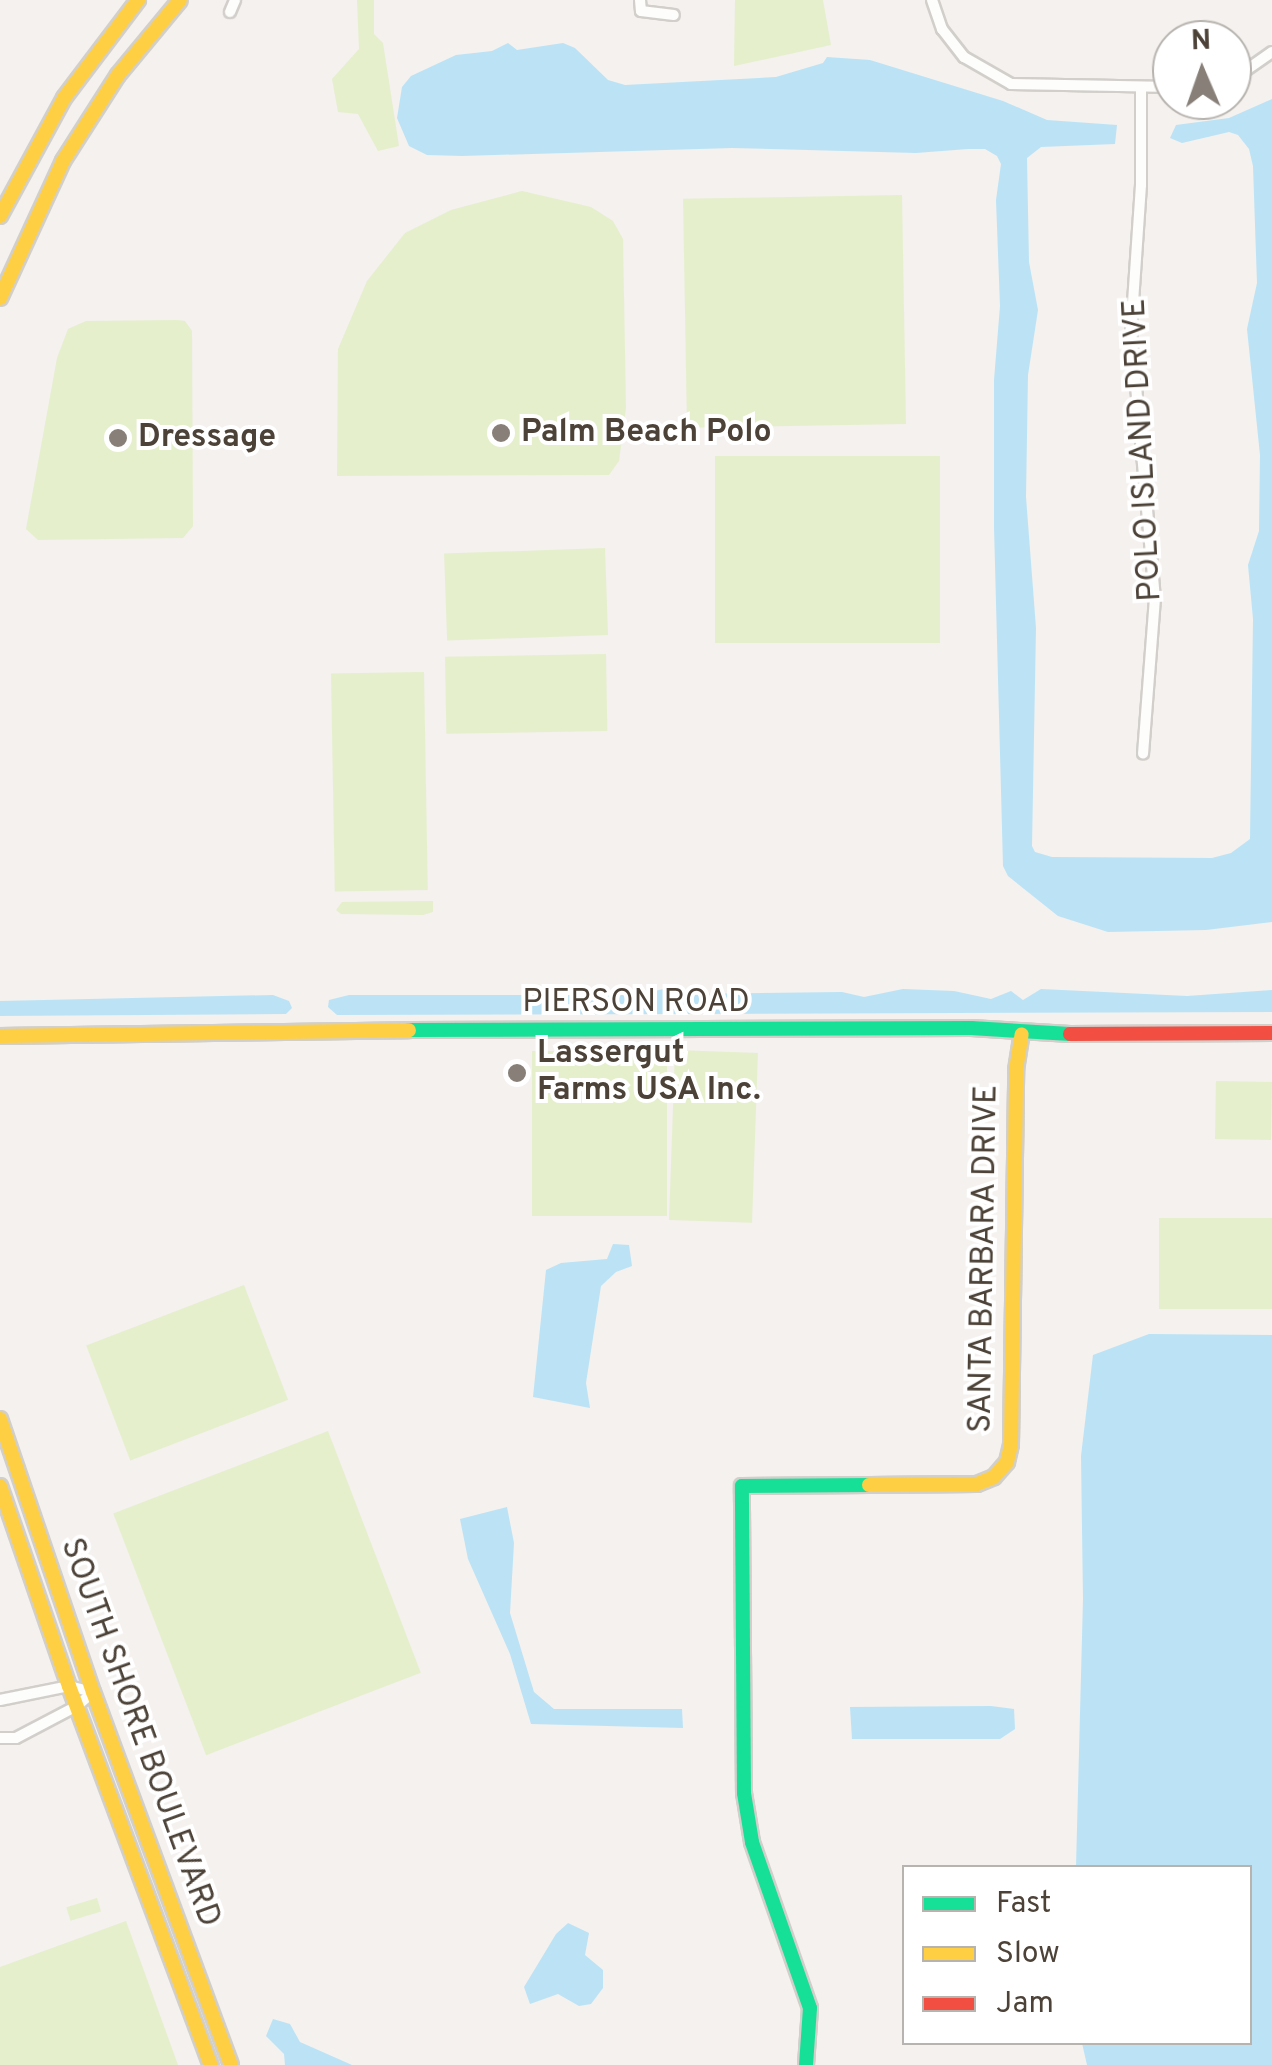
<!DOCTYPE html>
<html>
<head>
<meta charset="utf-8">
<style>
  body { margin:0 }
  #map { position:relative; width:1272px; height:2065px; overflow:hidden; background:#f4f1ee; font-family:Overpass,sans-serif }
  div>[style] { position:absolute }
  .green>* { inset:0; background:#e5efcc; transform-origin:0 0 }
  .water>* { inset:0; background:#bbe3f5 }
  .roads { filter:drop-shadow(2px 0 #d2cfcb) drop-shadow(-2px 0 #d2cfcb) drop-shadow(0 2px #d2cfcb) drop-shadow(0 -2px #d2cfcb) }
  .street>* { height:10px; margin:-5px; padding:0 5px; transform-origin:5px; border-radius:5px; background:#fdfdfc }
  .fast>* { height:14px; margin:-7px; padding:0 7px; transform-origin:7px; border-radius:7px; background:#16e098 }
  .slow>* { height:14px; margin:-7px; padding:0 7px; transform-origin:7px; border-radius:7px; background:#ffcf43 }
  .jam>* { height:14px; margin:-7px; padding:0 7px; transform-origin:7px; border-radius:7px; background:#f24e42 }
  .dots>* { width:28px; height:28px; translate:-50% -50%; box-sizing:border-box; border:5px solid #fff; border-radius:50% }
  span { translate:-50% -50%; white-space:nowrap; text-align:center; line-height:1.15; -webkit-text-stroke:8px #fff; paint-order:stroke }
  .poi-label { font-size:32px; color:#4c4238; font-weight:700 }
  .left { translate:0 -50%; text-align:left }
  .street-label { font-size:32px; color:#4c4238 }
  .legend { position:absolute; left:902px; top:1865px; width:350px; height:180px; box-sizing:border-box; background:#fff; border:2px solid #b7b3af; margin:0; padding:12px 18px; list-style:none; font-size:30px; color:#4c4238 }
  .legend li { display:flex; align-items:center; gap:20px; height:50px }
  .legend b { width:50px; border:2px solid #b7b3af }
  .north { position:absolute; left:1152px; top:20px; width:100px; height:100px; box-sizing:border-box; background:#fff; border:2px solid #b7b3af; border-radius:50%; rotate:358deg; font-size:28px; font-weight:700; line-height:40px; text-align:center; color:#4c4238 }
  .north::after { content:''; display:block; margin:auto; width:35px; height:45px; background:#877f78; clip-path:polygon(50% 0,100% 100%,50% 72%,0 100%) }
</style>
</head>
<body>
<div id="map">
  <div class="green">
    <i style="clip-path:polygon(357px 0,374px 0,374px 34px,383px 43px,399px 146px,378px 151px,358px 114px,338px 112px,332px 79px,359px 49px)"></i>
    <i style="clip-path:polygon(735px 0,823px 0,831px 45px,734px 66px)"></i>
    <i style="clip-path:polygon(522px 191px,591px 207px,613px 221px,623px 239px,626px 408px,619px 461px,609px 475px,337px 476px,338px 349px,367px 281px,405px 233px,451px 210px)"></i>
    <i style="left:902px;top:195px;width:229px;height:219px;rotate:89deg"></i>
    <i style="clip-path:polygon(86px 321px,177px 320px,185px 321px,192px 331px,193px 526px,183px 538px,38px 540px,26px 529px,57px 358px,68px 329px)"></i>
    <i style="left:940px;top:456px;width:187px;height:225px;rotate:90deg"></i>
    <i style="left:605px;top:548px;width:87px;height:161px;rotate:88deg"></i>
    <i style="left:606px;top:654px;width:77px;height:161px;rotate:89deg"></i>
    <i style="left:424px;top:672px;width:218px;height:93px;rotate:89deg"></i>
    <i style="clip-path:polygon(433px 901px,433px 912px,423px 915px,341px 914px,336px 910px,342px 902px)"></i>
    <i style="left:675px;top:1050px;width:83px;height:170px;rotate:2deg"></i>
    <i style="left:532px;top:1051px;width:135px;height:165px"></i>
    <i style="left:1216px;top:1081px;width:56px;height:58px;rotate:1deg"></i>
    <i style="left:1272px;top:1218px;width:91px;height:113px;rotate:90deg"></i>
    <i style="left:244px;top:1285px;width:123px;height:169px;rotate:69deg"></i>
    <i style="left:328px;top:1431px;width:259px;height:230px;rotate:69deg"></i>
    <i style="left:97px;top:1898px;width:14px;height:32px;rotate:73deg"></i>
    <i style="clip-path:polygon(126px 1921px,178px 2065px,0 2065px,0 1967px)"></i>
  </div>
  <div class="water">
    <i style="clip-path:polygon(508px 43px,517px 50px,563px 43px,575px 48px,608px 80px,625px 85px,776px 77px,823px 63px,827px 57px,870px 60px,1003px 101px,1047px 120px,1117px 125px,1115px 144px,1041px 147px,1027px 158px,1029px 262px,1038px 310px,1028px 375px,1026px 497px,1036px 628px,1032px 846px,1035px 852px,1052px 857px,1212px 858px,1231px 853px,1250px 839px,1253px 619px,1248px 565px,1259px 531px,1260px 455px,1247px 329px,1257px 283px,1253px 166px,1249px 149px,1238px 135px,1229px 132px,1182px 143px,1170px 138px,1176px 125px,1229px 118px,1272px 99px,1272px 922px,1206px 930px,1108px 932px,1058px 916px,1008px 876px,1003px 866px,994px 527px,994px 380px,1000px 306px,996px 200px,1001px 164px,997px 156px,985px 149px,968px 149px,916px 153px,732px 148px,462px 156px,427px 155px,409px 146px,397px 118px,402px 87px,411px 76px,456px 55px,492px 51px)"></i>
    <i style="clip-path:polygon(903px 989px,954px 991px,991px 999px,1011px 991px,1023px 1000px,1041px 989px,1187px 996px,1272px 990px,1272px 1012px,337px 1015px,328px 1007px,329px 1000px,349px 995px,639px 995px,663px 989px,680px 994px,842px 992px,864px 997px)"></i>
    <i style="clip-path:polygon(273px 995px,289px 1001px,292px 1008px,286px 1014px,0 1016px,0 1001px)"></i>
    <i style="clip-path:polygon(613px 1244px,629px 1245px,632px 1266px,616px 1272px,601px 1286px,586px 1383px,590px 1408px,533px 1397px,546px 1270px,561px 1263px,607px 1259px)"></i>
    <i style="clip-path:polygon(1149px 1334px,1272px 1335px,1272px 2065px,1087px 2065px,1082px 2043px,1250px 2042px,1250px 1868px,1076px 1867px,1083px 1599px,1081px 1456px,1093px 1355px)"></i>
    <i style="clip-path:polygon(507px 1507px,514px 1543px,510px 1613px,534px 1692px,554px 1709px,682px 1709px,683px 1728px,531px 1724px,510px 1654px,468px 1559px,460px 1519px)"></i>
    <i style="clip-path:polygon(991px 1706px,1014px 1709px,1015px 1729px,1000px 1739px,852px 1739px,850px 1707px)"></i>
    <i style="clip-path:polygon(568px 1923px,589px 1933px,585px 1955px,603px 1970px,603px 1988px,591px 2004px,579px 2006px,558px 1994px,530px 2004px,524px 1987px,556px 1934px)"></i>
    <i style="clip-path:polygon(273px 2019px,290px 2024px,300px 2042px,352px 2065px,285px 2065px,284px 2054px,266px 2036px)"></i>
  </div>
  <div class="roads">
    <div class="street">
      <i style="left:640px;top:0;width:11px;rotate:85deg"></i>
      <i style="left:641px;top:11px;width:33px;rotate:7deg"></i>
      <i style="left:932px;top:0;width:31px;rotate:71deg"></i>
      <i style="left:942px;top:29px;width:36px;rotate:52deg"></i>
      <i style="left:964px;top:57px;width:54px;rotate:29.9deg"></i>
      <i style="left:1011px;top:84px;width:161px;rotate:1.1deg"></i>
      <i style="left:230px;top:12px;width:13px;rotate:-67deg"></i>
      <i style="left:1232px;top:80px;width:49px;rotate:-35deg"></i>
      <i style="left:1141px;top:87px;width:98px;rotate:90deg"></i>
      <i style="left:1141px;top:185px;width:145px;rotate:93.9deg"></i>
      <i style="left:1131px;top:330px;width:269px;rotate:84.9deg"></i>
      <i style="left:1155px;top:598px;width:156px;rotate:94.4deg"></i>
      <i style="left:0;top:1700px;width:70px;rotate:-11.5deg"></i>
      <i style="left:69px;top:1686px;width:25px;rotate:14deg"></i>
      <i style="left:0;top:1738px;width:16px"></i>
      <i style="left:16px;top:1738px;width:69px;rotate:-27.7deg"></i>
      <i style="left:77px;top:1706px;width:21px;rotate:-41deg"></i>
    </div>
    <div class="fast">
      <i style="left:409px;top:1030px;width:562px;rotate:-0.2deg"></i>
      <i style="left:971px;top:1028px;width:99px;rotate:3.5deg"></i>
      <i style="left:806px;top:2065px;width:57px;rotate:-86deg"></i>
      <i style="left:810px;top:2008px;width:176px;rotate:-109.3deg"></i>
      <i style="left:752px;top:1842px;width:50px;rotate:-99.3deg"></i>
      <i style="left:744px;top:1793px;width:307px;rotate:-90.4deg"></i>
      <i style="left:742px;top:1486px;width:127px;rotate:-0.5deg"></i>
    </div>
    <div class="slow">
      <i style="left:0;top:216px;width:134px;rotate:-61.5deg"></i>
      <i style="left:64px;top:98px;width:123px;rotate:-52.9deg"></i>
      <i style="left:0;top:298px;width:151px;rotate:-65.3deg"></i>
      <i style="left:63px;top:161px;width:102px;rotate:-57.4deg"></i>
      <i style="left:118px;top:75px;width:97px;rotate:-50.4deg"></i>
      <i style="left:0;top:1036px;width:409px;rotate:-0.8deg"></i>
      <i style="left:0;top:1419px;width:288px;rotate:71.2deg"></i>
      <i style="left:93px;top:1692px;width:398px;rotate:69.7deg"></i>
      <i style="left:869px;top:1485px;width:108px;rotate:-0.5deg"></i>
      <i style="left:977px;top:1484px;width:18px;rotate:-22deg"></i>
      <i style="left:994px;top:1477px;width:20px;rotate:-49deg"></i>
      <i style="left:1007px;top:1462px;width:18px;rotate:-77deg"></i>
      <i style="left:1011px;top:1444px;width:374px;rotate:-89.2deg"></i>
      <i style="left:1016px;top:1070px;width:36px;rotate:-81deg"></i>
      <i style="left:0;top:1486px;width:212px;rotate:71deg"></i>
      <i style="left:69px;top:1686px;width:405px;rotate:69.5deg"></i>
    </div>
    <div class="jam">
      <i style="left:1070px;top:1034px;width:202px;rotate:-0.3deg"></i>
    </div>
  </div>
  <div class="dots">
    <i style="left:501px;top:433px;background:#877f78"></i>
    <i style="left:118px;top:438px;background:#877f78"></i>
    <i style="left:517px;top:1073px;background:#877f78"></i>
  </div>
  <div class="poi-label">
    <span class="left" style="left:521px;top:433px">Palm Beach Polo</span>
    <span class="left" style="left:138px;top:438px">Dressage</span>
    <span class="left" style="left:537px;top:1073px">Lassergut<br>Farms USA Inc.</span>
  </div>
  <div class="street-label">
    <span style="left:1144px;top:450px;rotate:-93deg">POLO ISLAND DRIVE</span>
    <span style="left:636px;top:1003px">PIERSON ROAD</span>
    <span style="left:985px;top:1259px;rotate:-89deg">SANTA BARBARA DRIVE</span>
    <span style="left:139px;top:1733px;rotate:70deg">SOUTH SHORE BOULEVARD</span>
  </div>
  <ul class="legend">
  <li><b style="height:12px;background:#16e098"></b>Fast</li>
  <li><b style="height:12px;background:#ffcf43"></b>Slow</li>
  <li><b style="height:12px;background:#f24e42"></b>Jam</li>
  </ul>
  <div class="north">N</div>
</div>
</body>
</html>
